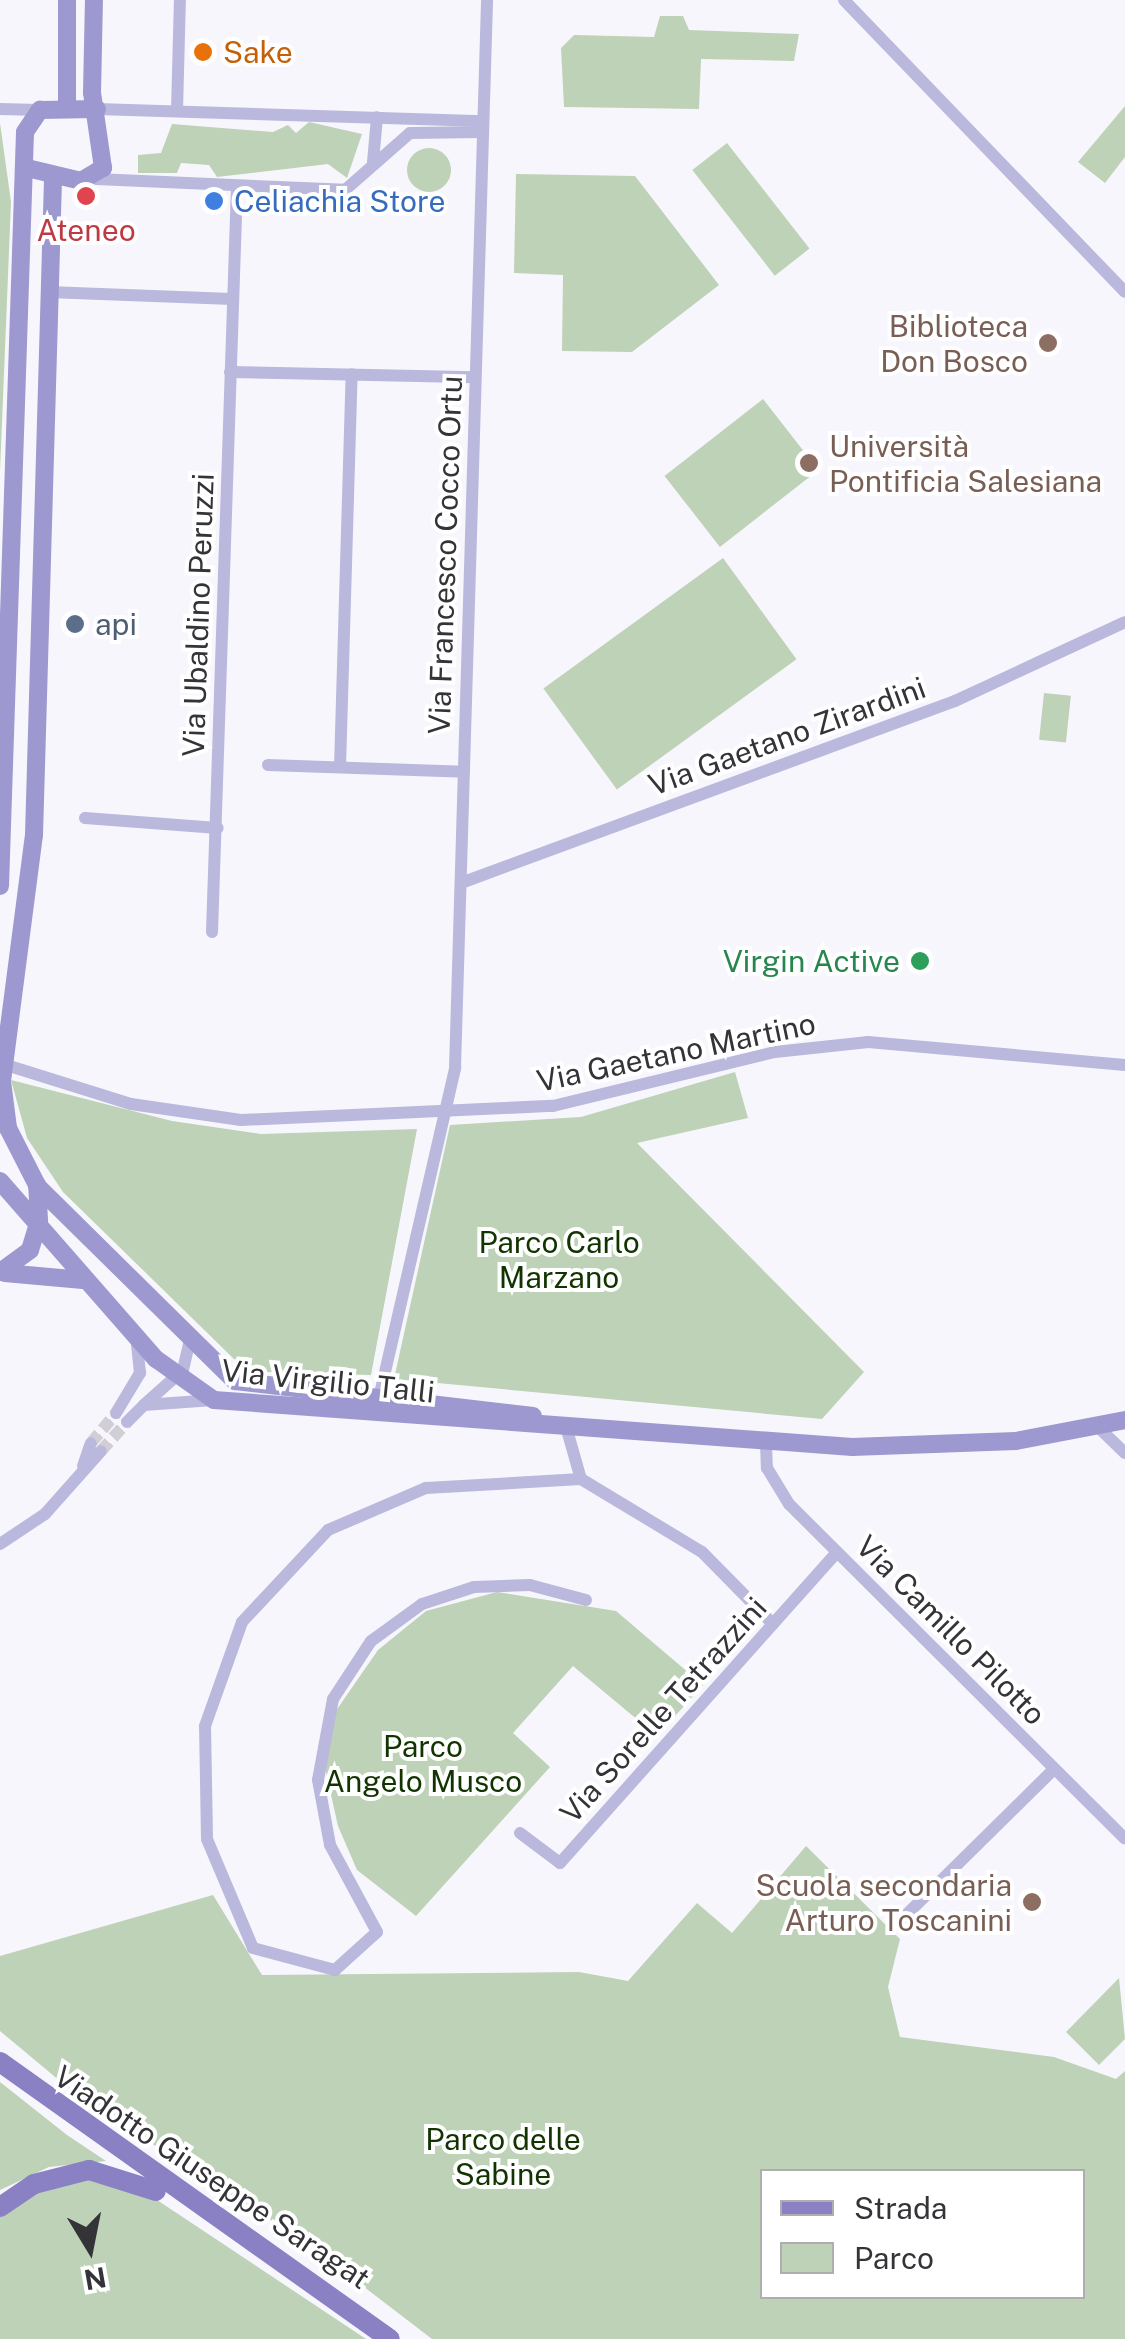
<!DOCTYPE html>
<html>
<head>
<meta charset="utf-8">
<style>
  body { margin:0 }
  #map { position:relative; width:1125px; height:2339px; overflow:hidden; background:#f8f6fd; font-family:"Public Sans",sans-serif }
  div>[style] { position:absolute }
  .green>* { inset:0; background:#bdd2b6; transform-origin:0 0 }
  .round { border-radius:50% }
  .street-tunnel>* { height:12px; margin-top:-6px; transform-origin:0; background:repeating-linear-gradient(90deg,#d1cfd5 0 12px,transparent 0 18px) }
  .street>* { height:12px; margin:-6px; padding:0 6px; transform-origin:6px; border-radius:6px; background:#bbb8dd }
  .secondary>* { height:18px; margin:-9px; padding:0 9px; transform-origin:9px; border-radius:9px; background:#9d98cf }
  .primary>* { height:20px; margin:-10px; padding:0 10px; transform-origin:10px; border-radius:10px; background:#8981c3 }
  .dots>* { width:28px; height:28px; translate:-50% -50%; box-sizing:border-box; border:5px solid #fff; border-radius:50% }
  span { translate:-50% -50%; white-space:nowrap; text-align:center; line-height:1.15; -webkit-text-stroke:8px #fff; paint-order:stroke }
  .food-label { font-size:30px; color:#c56008 }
  .left { translate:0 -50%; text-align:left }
  .shop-label { font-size:30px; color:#366cbe }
  .health-label { font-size:30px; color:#be3a42 }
  .education-label { font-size:30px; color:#785e54 }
  .right { translate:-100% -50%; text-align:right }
  .street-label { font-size:30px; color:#343337 }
  .service-label { font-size:30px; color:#4e5e75 }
  .leisure-label { font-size:30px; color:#27864d }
  .park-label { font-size:30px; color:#113401 }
  .legend { position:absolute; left:760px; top:2169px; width:325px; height:130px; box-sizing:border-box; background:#fff; border:2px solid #aeadaf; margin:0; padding:12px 18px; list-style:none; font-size:30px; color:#343337 }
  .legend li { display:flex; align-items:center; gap:20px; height:50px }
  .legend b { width:50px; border:2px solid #aeadaf }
  .north { position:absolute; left:40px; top:2199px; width:100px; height:100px; -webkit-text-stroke:8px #fff; paint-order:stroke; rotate:170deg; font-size:28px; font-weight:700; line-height:40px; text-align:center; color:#343337 }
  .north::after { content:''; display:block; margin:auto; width:35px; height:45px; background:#343337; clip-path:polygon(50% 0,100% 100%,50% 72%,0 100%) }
</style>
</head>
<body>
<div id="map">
  <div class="green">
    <i style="clip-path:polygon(660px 16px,683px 16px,689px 30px,799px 34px,794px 61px,701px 59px,699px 109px,564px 107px,561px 48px,574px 35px,654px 37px)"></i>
    <i style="clip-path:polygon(1125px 106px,1125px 157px,1105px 183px,1078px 162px)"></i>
    <i style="clip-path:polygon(309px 122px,362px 134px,347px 178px,328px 164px,217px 177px,209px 165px,181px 163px,177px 173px,138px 173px,138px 155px,161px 153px,172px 124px,273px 132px,288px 125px,296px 133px)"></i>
    <i style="clip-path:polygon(0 123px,11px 202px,0 471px)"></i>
    <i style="left:727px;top:143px;width:134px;height:44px;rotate:52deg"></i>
    <i class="round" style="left:407px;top:148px;width:44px;height:44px"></i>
    <i style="clip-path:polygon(516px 174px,635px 176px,719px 285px,632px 352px,562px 351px,563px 275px,514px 273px)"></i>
    <i style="left:763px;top:399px;width:90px;height:125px;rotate:52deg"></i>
    <i style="left:723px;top:558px;width:125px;height:222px;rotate:54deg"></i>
    <i style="left:1044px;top:693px;width:27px;height:47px;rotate:6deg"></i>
    <i style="clip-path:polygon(735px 1072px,748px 1118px,637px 1143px,864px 1372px,822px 1419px,394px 1379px,450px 1125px,581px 1117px)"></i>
    <i style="clip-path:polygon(11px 1080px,172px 1121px,261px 1134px,417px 1129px,371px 1375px,264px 1372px,234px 1359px,63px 1192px,27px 1138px)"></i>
    <i style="clip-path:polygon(497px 1592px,616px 1611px,703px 1685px,657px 1736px,573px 1666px,513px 1733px,550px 1767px,416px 1916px,357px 1870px,338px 1826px,325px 1768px,333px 1715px,378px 1650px,426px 1611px)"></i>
    <i style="clip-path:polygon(evenodd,806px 1846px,900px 1939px,888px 1987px,900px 2037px,1054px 2057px,1116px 2079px,1125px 2071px,1125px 2339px,432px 2339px,312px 2247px,78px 2096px,0 2031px,0 1956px,213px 1895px,262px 1975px,579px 1972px,628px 1981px,697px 1903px,732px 1933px,806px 1846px,762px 2172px,1082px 2172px,1082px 2296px,762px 2296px,762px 2172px)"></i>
    <i style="clip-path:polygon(1119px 1978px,1125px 2039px,1099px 2065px,1066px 2032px)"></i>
    <i style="clip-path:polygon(0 2082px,67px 2135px,106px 2161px,49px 2167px,0 2190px)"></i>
    <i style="clip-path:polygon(83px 2177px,148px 2194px,366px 2339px,0 2339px,0 2216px,37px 2187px)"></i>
  </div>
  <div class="street-tunnel">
    <i style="left:91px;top:1443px;width:39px;rotate:-50deg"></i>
    <i style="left:101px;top:1451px;width:39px;rotate:-48deg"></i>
  </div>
  <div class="street">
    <i style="left:844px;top:0;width:405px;rotate:46.1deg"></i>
    <i style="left:0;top:109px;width:40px;rotate:1.4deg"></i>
    <i style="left:97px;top:109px;width:386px;rotate:1.8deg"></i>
    <i style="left:177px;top:111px;width:111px;rotate:-88.5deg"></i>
    <i style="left:373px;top:162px;width:45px;rotate:-84.9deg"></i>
    <i style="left:96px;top:179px;width:249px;rotate:2.5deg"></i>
    <i style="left:345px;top:190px;width:86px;rotate:-41.2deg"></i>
    <i style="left:410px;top:133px;width:73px;rotate:-0.8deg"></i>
    <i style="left:48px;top:292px;width:184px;rotate:2.2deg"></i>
    <i style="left:230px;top:372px;width:245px;rotate:1.2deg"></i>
    <i style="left:268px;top:765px;width:196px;rotate:2deg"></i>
    <i style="left:340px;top:767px;width:393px;rotate:-88.3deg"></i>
    <i style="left:85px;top:818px;width:133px;rotate:4.3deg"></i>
    <i style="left:461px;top:883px;width:526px;rotate:-20.22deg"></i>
    <i style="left:955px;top:701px;width:187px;rotate:-24.9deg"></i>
    <i style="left:212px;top:932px;width:745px;rotate:-88.08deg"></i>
    <i style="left:3px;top:1064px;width:134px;rotate:17.4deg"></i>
    <i style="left:131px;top:1104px;width:111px;rotate:8.3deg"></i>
    <i style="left:241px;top:1120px;width:312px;rotate:-2.6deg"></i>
    <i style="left:553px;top:1106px;width:228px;rotate:-13.7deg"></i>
    <i style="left:775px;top:1052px;width:94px;rotate:-6.1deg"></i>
    <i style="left:868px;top:1042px;width:258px;rotate:5.1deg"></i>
    <i style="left:379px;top:1398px;width:339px;rotate:-77deg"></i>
    <i style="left:455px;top:1068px;width:1068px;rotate:-88.28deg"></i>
    <i style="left:145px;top:1404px;width:51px;rotate:-41.8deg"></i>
    <i style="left:183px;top:1370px;width:27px;rotate:-77deg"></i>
    <i style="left:116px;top:1413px;width:47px;rotate:-59deg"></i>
    <i style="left:140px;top:1373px;width:31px;rotate:-96deg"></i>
    <i style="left:127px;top:1422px;width:24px;rotate:-45deg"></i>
    <i style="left:144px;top:1405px;width:70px;rotate:-4.1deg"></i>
    <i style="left:565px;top:1423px;width:58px;rotate:74.1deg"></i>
    <i style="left:1097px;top:1426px;width:39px;rotate:44deg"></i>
    <i style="left:766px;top:1443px;width:25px;rotate:88deg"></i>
    <i style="left:767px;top:1468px;width:42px;rotate:58.6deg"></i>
    <i style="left:789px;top:1504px;width:474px;rotate:44.9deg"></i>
    <i style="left:83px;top:1466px;width:24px;rotate:-71deg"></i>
    <i style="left:0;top:1544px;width:54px;rotate:-33.7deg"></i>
    <i style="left:45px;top:1514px;width:84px;rotate:-48.4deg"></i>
    <i style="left:586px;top:1600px;width:58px;rotate:-165deg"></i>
    <i style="left:530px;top:1585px;width:56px;rotate:178deg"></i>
    <i style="left:474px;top:1587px;width:55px;rotate:161.9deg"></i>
    <i style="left:422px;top:1604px;width:63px;rotate:144deg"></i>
    <i style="left:371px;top:1641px;width:69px;rotate:123.2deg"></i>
    <i style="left:333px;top:1699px;width:82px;rotate:100.5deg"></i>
    <i style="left:318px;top:1780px;width:66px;rotate:79.5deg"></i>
    <i style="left:330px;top:1845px;width:99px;rotate:61.6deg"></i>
    <i style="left:377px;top:1932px;width:57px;rotate:137.9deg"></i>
    <i style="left:335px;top:1970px;width:85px;rotate:-165deg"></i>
    <i style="left:253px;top:1948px;width:118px;rotate:-112.9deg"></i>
    <i style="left:207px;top:1839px;width:113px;rotate:-91deg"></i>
    <i style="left:205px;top:1726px;width:110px;rotate:-70.4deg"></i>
    <i style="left:242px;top:1622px;width:126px;rotate:-46.9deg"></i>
    <i style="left:328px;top:1530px;width:107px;rotate:-23.2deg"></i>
    <i style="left:426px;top:1488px;width:155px;rotate:-3.3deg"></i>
    <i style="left:581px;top:1479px;width:141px;rotate:31.1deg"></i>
    <i style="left:702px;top:1552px;width:101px;rotate:45.4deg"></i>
    <i style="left:520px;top:1833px;width:50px;rotate:36.9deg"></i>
    <i style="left:560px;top:1863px;width:416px;rotate:-48.3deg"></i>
    <i style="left:903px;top:1918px;width:212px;rotate:-44.6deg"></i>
  </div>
  <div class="secondary">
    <i style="left:67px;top:0;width:109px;rotate:90deg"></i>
    <i style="left:27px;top:168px;width:56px;rotate:13.5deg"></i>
    <i style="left:81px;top:181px;width:26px;rotate:-31deg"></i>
    <i style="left:103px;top:168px;width:76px;rotate:-98.3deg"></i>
    <i style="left:92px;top:93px;width:93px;rotate:-88.8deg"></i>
    <i style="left:0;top:886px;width:754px;rotate:-88.1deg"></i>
    <i style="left:25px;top:132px;width:27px;rotate:-56deg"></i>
    <i style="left:40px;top:110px;width:57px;rotate:-1deg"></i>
    <i style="left:0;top:1181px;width:237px;rotate:48.8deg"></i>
    <i style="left:156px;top:1359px;width:71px;rotate:35.3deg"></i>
    <i style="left:214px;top:1400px;width:640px;rotate:4.21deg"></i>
    <i style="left:852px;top:1447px;width:164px;rotate:-2.1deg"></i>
    <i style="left:1016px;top:1441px;width:111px;rotate:-10.9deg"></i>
    <i style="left:37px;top:1186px;width:278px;rotate:44.6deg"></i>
    <i style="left:235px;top:1381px;width:300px;rotate:6.7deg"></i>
    <i style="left:0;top:1272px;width:37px;rotate:-36deg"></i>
    <i style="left:30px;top:1250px;width:31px;rotate:-73deg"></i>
    <i style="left:39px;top:1220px;width:35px;rotate:-93deg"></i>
    <i style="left:37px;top:1185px;width:64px;rotate:-117deg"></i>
    <i style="left:8px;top:1128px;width:47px;rotate:-97.3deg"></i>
    <i style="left:2px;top:1081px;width:248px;rotate:-82.6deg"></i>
    <i style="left:34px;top:835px;width:655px;rotate:-88.34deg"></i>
    <i style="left:5px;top:1273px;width:78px;rotate:5.1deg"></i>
  </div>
  <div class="primary">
    <i style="left:0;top:2062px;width:478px;rotate:35.4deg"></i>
    <i style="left:0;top:2207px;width:41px;rotate:-34.1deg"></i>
    <i style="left:34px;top:2184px;width:57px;rotate:-14.3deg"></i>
    <i style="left:89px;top:2170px;width:70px;rotate:17.4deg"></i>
  </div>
  <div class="dots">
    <i style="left:203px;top:52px;background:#e8710a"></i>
    <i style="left:86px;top:196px;background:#e0444e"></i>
    <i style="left:214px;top:201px;background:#3f7fe0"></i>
    <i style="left:1048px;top:343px;background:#8d6e63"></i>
    <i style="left:809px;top:463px;background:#8d6e63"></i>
    <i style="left:75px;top:624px;background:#5c6f8a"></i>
    <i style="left:920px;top:961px;background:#2e9e5b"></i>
    <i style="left:1032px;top:1902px;background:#8d6e63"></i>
  </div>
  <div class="food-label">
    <span class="left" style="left:223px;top:52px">Sake</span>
  </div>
  <div class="shop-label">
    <span class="left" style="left:234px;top:201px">Celiachia Store</span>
  </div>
  <div class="health-label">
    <span style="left:86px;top:230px">Ateneo</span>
  </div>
  <div class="education-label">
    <span class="right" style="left:1028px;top:343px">Biblioteca<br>Don Bosco</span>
    <span class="left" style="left:829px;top:463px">Università<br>Pontificia Salesiana</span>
    <span class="right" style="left:1012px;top:1902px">Scuola secondaria<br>Arturo Toscanini</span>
  </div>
  <div class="street-label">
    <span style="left:445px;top:555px;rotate:-88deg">Via Francesco Cocco Ortu</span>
    <span style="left:198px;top:615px;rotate:-88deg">Via Ubaldino Peruzzi</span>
    <span style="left:787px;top:736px;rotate:-20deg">Via Gaetano Zirardini</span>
    <span style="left:676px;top:1052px;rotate:-12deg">Via Gaetano Martino</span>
    <span style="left:328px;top:1381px;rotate:6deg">Via Virgilio Talli</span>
    <span style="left:951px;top:1630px;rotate:45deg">Via Camillo Pilotto</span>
    <span style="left:663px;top:1710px;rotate:-48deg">Via Sorelle Tetrazzini</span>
    <span style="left:212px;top:2177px;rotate:34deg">Viadotto Giuseppe Saragat</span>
  </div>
  <div class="service-label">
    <span class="left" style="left:95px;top:624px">api</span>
  </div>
  <div class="leisure-label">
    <span class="right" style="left:900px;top:961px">Virgin Active</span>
  </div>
  <div class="park-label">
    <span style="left:559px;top:1259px">Parco Carlo<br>Marzano</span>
    <span style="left:423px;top:1763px">Parco<br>Angelo Musco</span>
    <span style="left:503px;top:2156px">Parco delle<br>Sabine</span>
  </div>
  <ul class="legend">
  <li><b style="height:12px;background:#8981c3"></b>Strada</li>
  <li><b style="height:28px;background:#bdd2b6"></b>Parco</li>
  </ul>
  <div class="north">N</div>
</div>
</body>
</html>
